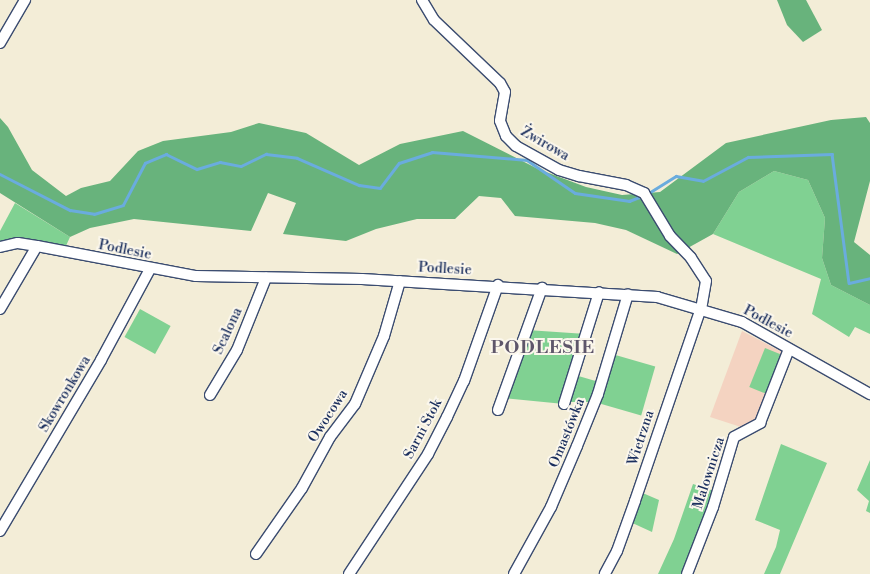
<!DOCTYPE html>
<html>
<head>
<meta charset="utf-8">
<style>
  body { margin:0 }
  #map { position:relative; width:870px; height:574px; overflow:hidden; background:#f3edd7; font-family:"Libre Bodoni",serif }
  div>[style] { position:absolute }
  .built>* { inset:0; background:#f4d3c1 }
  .green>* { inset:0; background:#80d192; transform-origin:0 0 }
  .forest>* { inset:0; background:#68b37c }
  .stream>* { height:2.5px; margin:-1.25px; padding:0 1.25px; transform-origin:1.25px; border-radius:1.25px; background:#6aacde }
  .roads { filter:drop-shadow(1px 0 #3b4c70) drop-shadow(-1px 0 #3b4c70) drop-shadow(0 1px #3b4c70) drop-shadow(0 -1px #3b4c70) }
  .minor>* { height:10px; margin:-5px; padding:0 5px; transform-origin:5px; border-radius:5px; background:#fff }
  span { translate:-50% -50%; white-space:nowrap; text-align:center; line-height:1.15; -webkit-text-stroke:4px #fbf7ec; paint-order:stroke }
  .street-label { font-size:14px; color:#1b2f5e }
  .district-label { font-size:18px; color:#5e566a; font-weight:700; letter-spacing:1px }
</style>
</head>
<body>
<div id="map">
  <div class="built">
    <i style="clip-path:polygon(742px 331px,784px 353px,758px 422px,744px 428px,710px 417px)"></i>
  </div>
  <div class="green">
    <i style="clip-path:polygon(774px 171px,808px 180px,825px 218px,822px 258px,831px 285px,870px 305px,870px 334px,855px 327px,849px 337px,812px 314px,821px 279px,713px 234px,739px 192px)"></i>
    <i style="clip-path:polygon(15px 203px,70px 237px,65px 248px,20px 238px,0 242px,0 231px)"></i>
    <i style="left:140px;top:309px;width:35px;height:32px;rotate:29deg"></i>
    <i style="clip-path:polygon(527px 330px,586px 334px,564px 404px,503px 398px)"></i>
    <i style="left:765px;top:348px;width:18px;height:42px;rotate:22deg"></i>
    <i style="left:612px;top:354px;width:45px;height:51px;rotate:16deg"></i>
    <i style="clip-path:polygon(575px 375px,599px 382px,593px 402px,566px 402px)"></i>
    <i style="clip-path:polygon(781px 444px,827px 463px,780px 574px,764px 574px,776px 547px,780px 530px,755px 520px)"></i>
    <i style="clip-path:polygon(870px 460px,870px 513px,866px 511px,869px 501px,857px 490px)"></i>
    <i style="clip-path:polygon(693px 484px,714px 491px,687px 574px,658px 574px,674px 539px)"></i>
    <i style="clip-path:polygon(638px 491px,659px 500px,652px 532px,628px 521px)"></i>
  </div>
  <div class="forest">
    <i style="clip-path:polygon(777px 0,806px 0,822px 30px,803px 42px,787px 25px)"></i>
    <i style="clip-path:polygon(866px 117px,870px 123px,870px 181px,854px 242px,870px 255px,870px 305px,831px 285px,822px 258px,825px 218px,808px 180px,774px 171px,739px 192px,713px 234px,677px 254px,626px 230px,595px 223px,515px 216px,501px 198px,479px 196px,455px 219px,417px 219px,376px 229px,346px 241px,283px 234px,296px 203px,268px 193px,251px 231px,134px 219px,90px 228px,70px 237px,0 193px,0 118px,8px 127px,32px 170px,66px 196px,81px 188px,110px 181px,138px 151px,163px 141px,231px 132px,259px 123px,306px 133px,359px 165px,400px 144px,463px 131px,538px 169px,586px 187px,622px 195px,660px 192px,726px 143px,831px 120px)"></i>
  </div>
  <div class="stream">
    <i style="left:0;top:174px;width:79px;rotate:27.2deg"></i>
    <i style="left:70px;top:210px;width:24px;rotate:9deg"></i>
    <i style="left:94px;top:214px;width:30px;rotate:-17deg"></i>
    <i style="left:123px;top:205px;width:47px;rotate:-62.4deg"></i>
    <i style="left:145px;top:163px;width:23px;rotate:-23deg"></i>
    <i style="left:166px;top:154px;width:34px;rotate:26deg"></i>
    <i style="left:197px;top:169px;width:24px;rotate:-17deg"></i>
    <i style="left:220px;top:162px;width:21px;rotate:11deg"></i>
    <i style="left:241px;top:166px;width:28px;rotate:-26deg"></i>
    <i style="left:266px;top:154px;width:31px;rotate:7deg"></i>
    <i style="left:297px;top:158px;width:68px;rotate:23.5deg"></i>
    <i style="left:359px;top:185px;width:21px;rotate:8deg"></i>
    <i style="left:380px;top:188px;width:31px;rotate:-53deg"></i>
    <i style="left:399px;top:163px;width:35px;rotate:-18deg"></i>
    <i style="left:432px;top:152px;width:95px;rotate:4.8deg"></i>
    <i style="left:527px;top:160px;width:58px;rotate:34.5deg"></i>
    <i style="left:575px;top:193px;width:55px;rotate:8.4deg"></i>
    <i style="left:629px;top:201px;width:14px;rotate:-21deg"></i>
    <i style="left:647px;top:194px;width:34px;rotate:-32deg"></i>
    <i style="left:676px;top:176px;width:27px;rotate:10deg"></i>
    <i style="left:703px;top:181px;width:51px;rotate:-28.1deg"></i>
    <i style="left:748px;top:157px;width:84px;rotate:-2deg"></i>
    <i style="left:832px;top:154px;width:130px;rotate:82.5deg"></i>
    <i style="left:849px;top:283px;width:22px;rotate:-13deg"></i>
  </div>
  <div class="roads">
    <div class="minor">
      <i style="left:422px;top:0;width:23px;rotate:59deg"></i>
      <i style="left:434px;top:20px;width:91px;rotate:43.7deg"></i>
      <i style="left:500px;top:83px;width:10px;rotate:61deg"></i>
      <i style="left:505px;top:92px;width:29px;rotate:100deg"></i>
      <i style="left:500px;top:121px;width:16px;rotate:68deg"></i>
      <i style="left:506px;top:136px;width:14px;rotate:45deg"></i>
      <i style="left:516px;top:146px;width:49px;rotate:29.2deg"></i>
      <i style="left:559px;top:170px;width:21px;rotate:17deg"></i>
      <i style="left:579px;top:176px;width:48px;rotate:10.8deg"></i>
      <i style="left:626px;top:185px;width:20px;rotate:24deg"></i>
      <i style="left:644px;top:193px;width:50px;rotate:58.8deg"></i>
      <i style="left:670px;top:236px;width:30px;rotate:46deg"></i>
      <i style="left:691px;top:258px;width:27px;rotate:57deg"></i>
      <i style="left:706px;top:281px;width:27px;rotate:100deg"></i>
      <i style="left:701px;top:308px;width:204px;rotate:108.9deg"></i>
      <i style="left:635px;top:501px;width:53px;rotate:109.8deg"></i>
      <i style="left:617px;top:551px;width:26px;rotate:118deg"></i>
      <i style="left:0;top:43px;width:50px;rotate:-59.8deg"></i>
      <i style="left:0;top:247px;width:18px;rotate:-13deg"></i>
      <i style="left:18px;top:243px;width:19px;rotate:9deg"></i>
      <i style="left:37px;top:246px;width:162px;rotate:10.7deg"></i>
      <i style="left:196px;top:276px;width:166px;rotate:1deg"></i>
      <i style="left:362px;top:279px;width:296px;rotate:3.5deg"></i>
      <i style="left:657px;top:297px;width:89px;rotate:16.4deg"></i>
      <i style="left:742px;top:322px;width:147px;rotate:29.4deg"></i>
      <i style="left:0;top:309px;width:73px;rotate:-59.6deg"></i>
      <i style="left:210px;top:395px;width:52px;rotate:-59deg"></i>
      <i style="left:237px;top:350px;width:78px;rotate:-68.1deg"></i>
      <i style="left:564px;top:404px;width:117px;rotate:-72.6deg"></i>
      <i style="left:498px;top:410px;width:130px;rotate:-70.2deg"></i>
      <i style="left:0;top:531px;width:199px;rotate:-59.4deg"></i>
      <i style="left:101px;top:360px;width:103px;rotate:-61.7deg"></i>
      <i style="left:256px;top:554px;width:80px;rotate:-55.1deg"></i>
      <i style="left:302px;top:488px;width:58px;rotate:-61.2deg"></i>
      <i style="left:330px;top:437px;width:41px;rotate:-52.9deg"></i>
      <i style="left:355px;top:404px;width:74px;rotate:-66.9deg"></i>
      <i style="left:384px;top:336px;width:57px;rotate:-73.8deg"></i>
      <i style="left:349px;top:574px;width:144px;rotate:-56.6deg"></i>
      <i style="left:428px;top:454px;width:42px;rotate:-62.8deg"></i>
      <i style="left:447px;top:417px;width:40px;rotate:-65deg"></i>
      <i style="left:464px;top:381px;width:102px;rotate:-70.5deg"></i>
      <i style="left:514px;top:574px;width:77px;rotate:-61.1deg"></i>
      <i style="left:551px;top:507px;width:66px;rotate:-66.9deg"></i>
      <i style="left:577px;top:446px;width:56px;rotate:-68deg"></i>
      <i style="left:598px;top:394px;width:104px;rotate:-73.3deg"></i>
      <i style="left:687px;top:574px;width:72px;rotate:-68.8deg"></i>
      <i style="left:713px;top:507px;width:73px;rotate:-73.3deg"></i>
      <i style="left:734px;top:437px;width:30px;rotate:-28deg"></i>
      <i style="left:760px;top:423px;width:79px;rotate:-68.6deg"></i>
    </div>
  </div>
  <div class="street-label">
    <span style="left:545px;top:144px;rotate:30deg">Żwirowa</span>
    <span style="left:125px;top:250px;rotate:11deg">Podlesie</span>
    <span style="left:445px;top:269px;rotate:3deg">Podlesie</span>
    <span style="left:768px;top:322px;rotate:28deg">Podlesie</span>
    <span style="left:228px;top:331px;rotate:-65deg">Scalona</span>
    <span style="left:65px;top:394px;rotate:-59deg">Skowronkowa</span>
    <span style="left:328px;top:416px;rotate:-57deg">Owocowa</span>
    <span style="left:423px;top:429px;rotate:-62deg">Sarni Stok</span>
    <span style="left:567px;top:433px;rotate:-68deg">Omastówka</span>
    <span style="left:641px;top:438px;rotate:-72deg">Wietrzna</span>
    <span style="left:709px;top:473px;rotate:-72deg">Malownicza</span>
  </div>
  <div class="district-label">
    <span style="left:543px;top:348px">PODLESIE</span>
  </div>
</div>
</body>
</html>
